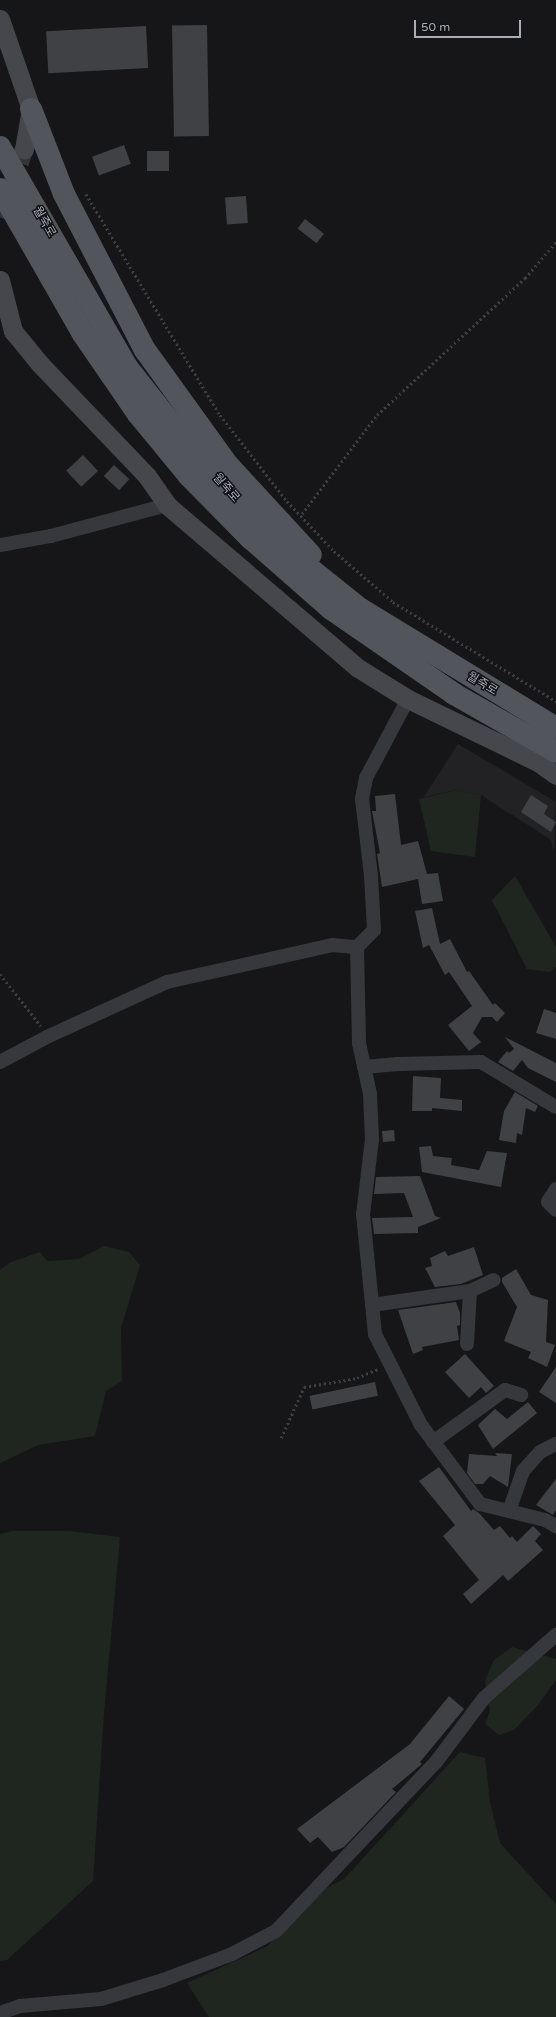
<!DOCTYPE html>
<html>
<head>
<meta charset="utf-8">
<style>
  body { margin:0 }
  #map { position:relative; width:556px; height:2017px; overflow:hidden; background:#161618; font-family:"Varela Round","Noto Sans KR",sans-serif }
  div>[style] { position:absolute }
  .built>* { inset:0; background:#222225 }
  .green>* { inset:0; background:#1e261f }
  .building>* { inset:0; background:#404145; transform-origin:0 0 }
  .secondary-tunnel>* { height:19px; margin-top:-9.5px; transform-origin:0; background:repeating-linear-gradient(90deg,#333438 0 19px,transparent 0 29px) }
  .path>* { height:2.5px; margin-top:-1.25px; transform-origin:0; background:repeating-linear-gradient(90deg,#3d3f44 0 2px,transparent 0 5px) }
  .street>* { height:14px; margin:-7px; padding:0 7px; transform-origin:7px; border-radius:7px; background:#37383d }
  .secondary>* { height:19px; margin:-9.5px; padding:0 9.5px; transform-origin:9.5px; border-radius:9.5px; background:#45474d }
  .primary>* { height:22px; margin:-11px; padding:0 11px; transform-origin:11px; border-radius:11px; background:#53555c }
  span { translate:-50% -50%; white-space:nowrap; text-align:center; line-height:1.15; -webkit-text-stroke:3px #111113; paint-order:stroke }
  .street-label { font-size:12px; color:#a8adb8 }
  .scale { position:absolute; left:414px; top:20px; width:107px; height:18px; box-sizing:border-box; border:2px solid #a8adb8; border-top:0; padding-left:5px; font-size:12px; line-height:14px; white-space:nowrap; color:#a8adb8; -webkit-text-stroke:3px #111113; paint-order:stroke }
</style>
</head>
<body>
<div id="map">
  <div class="built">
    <i style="clip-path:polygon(458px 744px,556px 802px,554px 853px,551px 840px,481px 795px,456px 790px,424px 797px)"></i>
  </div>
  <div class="green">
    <i style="clip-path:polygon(456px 790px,481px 795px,475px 857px,431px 851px,419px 799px)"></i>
    <i style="clip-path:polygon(515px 876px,556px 947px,556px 967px,550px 972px,527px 969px,492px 900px)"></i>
    <i style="clip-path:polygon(104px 1246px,129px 1252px,140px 1265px,121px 1328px,122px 1381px,106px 1391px,95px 1436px,38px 1445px,0 1463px,0 1270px,11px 1262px,40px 1252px,47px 1261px,79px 1259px)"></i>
    <i style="clip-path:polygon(12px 1531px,70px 1531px,120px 1537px,104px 1713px,93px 1881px,7px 1960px,0 1961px,0 1534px)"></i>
    <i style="clip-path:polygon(512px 1647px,556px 1659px,556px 1680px,538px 1705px,514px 1730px,499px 1735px,485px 1724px,490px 1710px,485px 1681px,494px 1660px)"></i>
    <i style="clip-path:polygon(460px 1752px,485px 1758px,490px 1802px,500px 1843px,556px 1904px,556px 2017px,209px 2017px,187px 1983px,268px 1946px,307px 1898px,344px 1879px)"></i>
  </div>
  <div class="building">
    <i style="left:207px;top:25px;width:111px;height:35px;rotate:89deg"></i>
    <i style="left:146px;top:26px;width:42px;height:100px;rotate:87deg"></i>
    <i style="left:124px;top:145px;width:20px;height:34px;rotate:70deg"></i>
    <i style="left:169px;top:151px;width:20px;height:22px;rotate:90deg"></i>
    <i style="left:246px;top:196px;width:27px;height:21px;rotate:86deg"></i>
    <i style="left:305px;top:219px;width:24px;height:12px;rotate:38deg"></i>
    <i style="left:83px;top:455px;width:22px;height:23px;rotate:47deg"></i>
    <i style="left:114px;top:465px;width:21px;height:15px;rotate:43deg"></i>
    <i style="clip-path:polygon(395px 794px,401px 845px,418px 841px,427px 874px,438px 873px,443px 901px,422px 904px,418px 879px,382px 887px,377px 854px,380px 853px,372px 811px,376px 811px,375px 796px)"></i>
    <i style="clip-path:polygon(531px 795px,548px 806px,544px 814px,556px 822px,551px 832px,521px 812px)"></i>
    <i style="clip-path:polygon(432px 908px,440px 944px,450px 939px,467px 972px,469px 971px,493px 1005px,495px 1003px,505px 1013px,497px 1022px,492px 1017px,482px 1017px,473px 1033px,481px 1042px,469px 1051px,448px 1025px,472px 1006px,449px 972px,445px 975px,429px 945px,423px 948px,415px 911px)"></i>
    <i style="clip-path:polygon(544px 1009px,556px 1013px,556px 1039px,536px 1033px)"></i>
    <i style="clip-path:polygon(505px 1037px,556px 1063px,556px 1082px,528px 1068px,522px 1060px,513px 1071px,498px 1062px,507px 1051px,509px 1053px,514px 1049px)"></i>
    <i style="clip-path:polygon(413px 1076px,441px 1078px,440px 1098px,462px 1100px,462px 1111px,432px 1108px,432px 1111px,412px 1111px)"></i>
    <i style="clip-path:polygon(515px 1092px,538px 1106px,535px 1112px,526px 1108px,522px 1135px,517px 1133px,516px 1143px,499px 1140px,504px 1111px)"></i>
    <i style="left:394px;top:1130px;width:11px;height:12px;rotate:85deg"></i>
    <i style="clip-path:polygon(431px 1146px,433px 1156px,452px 1158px,451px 1165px,479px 1170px,487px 1151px,507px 1153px,501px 1187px,422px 1172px,419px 1147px)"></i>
    <i style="clip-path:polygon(420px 1176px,435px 1216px,441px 1218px,418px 1227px,418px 1233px,374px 1234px,372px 1218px,413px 1217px,404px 1193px,374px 1194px,376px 1177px)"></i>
    <i style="clip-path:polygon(474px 1247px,483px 1275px,461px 1284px,435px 1287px,425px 1268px,432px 1266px,430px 1258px,445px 1251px,448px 1256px)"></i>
    <i style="clip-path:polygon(516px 1269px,531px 1295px,548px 1300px,546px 1342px,555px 1345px,547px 1367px,528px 1358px,531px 1352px,504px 1341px,517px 1307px,502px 1282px,502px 1278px)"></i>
    <i style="clip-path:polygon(456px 1302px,460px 1313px,460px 1325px,457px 1326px,459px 1340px,422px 1347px,423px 1350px,413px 1354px,398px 1310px)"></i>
    <i style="clip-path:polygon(465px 1354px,494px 1386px,486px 1393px,481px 1387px,469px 1398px,445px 1372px)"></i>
    <i style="clip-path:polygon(556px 1367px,556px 1403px,539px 1392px)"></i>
    <i style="left:375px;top:1382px;width:14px;height:67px;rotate:78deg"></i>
    <i style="clip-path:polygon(528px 1402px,537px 1413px,493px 1449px,478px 1425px,495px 1409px,507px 1419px)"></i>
    <i style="clip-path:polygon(495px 1453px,512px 1454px,508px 1487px,490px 1476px,483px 1484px,475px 1484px,467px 1473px,469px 1454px,497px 1456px)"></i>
    <i style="clip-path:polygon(439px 1467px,471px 1511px,473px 1509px,479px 1513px,494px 1530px,500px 1526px,510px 1538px,512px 1536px,517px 1542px,533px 1526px,541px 1534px,535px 1541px,543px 1550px,508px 1581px,503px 1575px,471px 1604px,463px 1594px,479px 1580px,443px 1536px,455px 1525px,419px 1481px)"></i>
    <i style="clip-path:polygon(556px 1479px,556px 1510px,553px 1515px,536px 1505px)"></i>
    <i style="clip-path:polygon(449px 1696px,464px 1709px,420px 1762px,422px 1764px,392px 1789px,396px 1792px,344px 1847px,332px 1852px,318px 1837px,310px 1843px,297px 1829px,410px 1744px)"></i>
  </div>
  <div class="secondary-tunnel">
    <i style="left:0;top:217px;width:72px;rotate:-70.6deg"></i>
  </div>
  <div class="path">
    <i style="left:86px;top:194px;width:258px;rotate:58.8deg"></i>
    <i style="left:220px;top:415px;width:109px;rotate:52.1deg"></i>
    <i style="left:287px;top:501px;width:69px;rotate:46.8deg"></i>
    <i style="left:334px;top:551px;width:78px;rotate:40.8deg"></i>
    <i style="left:393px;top:602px;width:191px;rotate:31.3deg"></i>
    <i style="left:302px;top:514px;width:124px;rotate:-52.9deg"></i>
    <i style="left:377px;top:415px;width:202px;rotate:-42.8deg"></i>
    <i style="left:525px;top:278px;width:48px;rotate:-49.3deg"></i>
    <i style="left:0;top:974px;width:66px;rotate:51.7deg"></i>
    <i style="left:281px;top:1438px;width:56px;rotate:-65.7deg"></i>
    <i style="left:304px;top:1387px;width:54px;rotate:-9.6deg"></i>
    <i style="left:357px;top:1378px;width:23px;rotate:-23deg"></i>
  </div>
  <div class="street">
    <i style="left:0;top:545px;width:52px;rotate:-10deg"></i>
    <i style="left:51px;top:536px;width:120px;rotate:-15deg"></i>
    <i style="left:408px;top:699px;width:89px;rotate:118deg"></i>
    <i style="left:366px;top:778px;width:21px;rotate:101deg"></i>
    <i style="left:362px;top:799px;width:78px;rotate:83.3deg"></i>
    <i style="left:371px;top:876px;width:54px;rotate:86.8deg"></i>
    <i style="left:374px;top:930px;width:24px;rotate:135deg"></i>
    <i style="left:357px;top:947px;width:96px;rotate:88.8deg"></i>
    <i style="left:359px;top:1043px;width:52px;rotate:77.8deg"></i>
    <i style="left:370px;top:1094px;width:45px;rotate:87.5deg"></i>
    <i style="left:372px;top:1139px;width:76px;rotate:96.8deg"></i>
    <i style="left:363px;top:1214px;width:121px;rotate:84.3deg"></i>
    <i style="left:375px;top:1334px;width:102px;rotate:63.2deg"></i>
    <i style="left:421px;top:1425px;width:99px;rotate:53.2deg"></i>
    <i style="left:480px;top:1504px;width:67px;rotate:13.8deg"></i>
    <i style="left:545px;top:1520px;width:13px;rotate:29deg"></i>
    <i style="left:0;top:1062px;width:55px;rotate:-28deg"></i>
    <i style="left:49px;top:1036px;width:130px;rotate:-24.6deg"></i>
    <i style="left:167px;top:982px;width:169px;rotate:-12.6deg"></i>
    <i style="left:332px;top:945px;width:25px;rotate:5deg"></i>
    <i style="left:364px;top:1067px;width:34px;rotate:-5deg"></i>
    <i style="left:398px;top:1064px;width:83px;rotate:-1.4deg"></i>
    <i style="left:481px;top:1062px;width:87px;rotate:31deg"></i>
    <i style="left:556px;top:1189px;width:15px;rotate:122deg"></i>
    <i style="left:548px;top:1202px;width:11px;rotate:45deg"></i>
    <i style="left:372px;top:1305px;width:99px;rotate:-8.1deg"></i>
    <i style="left:470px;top:1291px;width:26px;rotate:-25deg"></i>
    <i style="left:467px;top:1344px;width:53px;rotate:-86.8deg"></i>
    <i style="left:433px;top:1442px;width:89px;rotate:-35.8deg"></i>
    <i style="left:505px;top:1390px;width:17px;rotate:17deg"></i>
    <i style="left:509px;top:1511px;width:42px;rotate:-70.7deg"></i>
    <i style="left:523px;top:1471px;width:25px;rotate:-48deg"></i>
    <i style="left:540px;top:1452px;width:18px;rotate:-27deg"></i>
    <i style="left:0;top:2013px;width:21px;rotate:-19deg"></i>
    <i style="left:20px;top:2006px;width:81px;rotate:-4.9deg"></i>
    <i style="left:101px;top:1999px;width:65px;rotate:-17deg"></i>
    <i style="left:163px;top:1980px;width:74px;rotate:-20.6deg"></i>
    <i style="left:232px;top:1954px;width:50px;rotate:-27.6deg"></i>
    <i style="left:276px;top:1931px;width:233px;rotate:-46.6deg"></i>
    <i style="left:436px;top:1762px;width:80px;rotate:-53.1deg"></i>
    <i style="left:484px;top:1698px;width:96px;rotate:-41.2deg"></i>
  </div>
  <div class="secondary">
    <i style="left:0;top:19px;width:95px;rotate:71deg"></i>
    <i style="left:31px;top:109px;width:41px;rotate:99.9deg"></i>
    <i style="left:0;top:280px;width:53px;rotate:75.7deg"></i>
    <i style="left:13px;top:331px;width:43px;rotate:50.7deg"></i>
    <i style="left:40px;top:364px;width:155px;rotate:46.3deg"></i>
    <i style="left:147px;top:476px;width:35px;rotate:55deg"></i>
    <i style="left:167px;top:505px;width:251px;rotate:40.5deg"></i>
    <i style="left:358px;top:668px;width:59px;rotate:31.8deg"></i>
    <i style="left:408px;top:699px;width:144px;rotate:25.9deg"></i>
    <i style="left:538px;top:762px;width:22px;rotate:36deg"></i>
  </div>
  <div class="primary">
    <i style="left:31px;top:109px;width:91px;rotate:68.8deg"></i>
    <i style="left:64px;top:194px;width:176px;rotate:62.6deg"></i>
    <i style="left:145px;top:350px;width:142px;rotate:54.2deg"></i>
    <i style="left:228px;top:465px;width:122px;rotate:47.3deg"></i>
    <i style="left:0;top:147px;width:254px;rotate:60deg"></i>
    <i style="left:127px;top:367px;width:95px;rotate:51.8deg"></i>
    <i style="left:186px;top:442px;width:123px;rotate:48.6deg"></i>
    <i style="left:267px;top:534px;width:118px;rotate:38.8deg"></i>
    <i style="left:359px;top:608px;width:231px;rotate:31.3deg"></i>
    <i style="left:0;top:189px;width:167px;rotate:60.2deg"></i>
    <i style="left:83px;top:334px;width:97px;rotate:55.5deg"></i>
    <i style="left:138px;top:414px;width:80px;rotate:50.6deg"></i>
    <i style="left:189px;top:476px;width:87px;rotate:45.5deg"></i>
    <i style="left:250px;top:538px;width:108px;rotate:41.2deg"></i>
    <i style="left:331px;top:609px;width:150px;rotate:34.6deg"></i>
    <i style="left:454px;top:694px;width:117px;rotate:29.6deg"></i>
  </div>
  <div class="street-label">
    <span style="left:44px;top:222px;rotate:60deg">월죽로</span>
    <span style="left:226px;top:488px;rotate:49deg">월죽로</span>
    <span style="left:482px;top:684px;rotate:31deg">월죽로</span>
  </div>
  <div class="scale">50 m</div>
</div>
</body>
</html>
